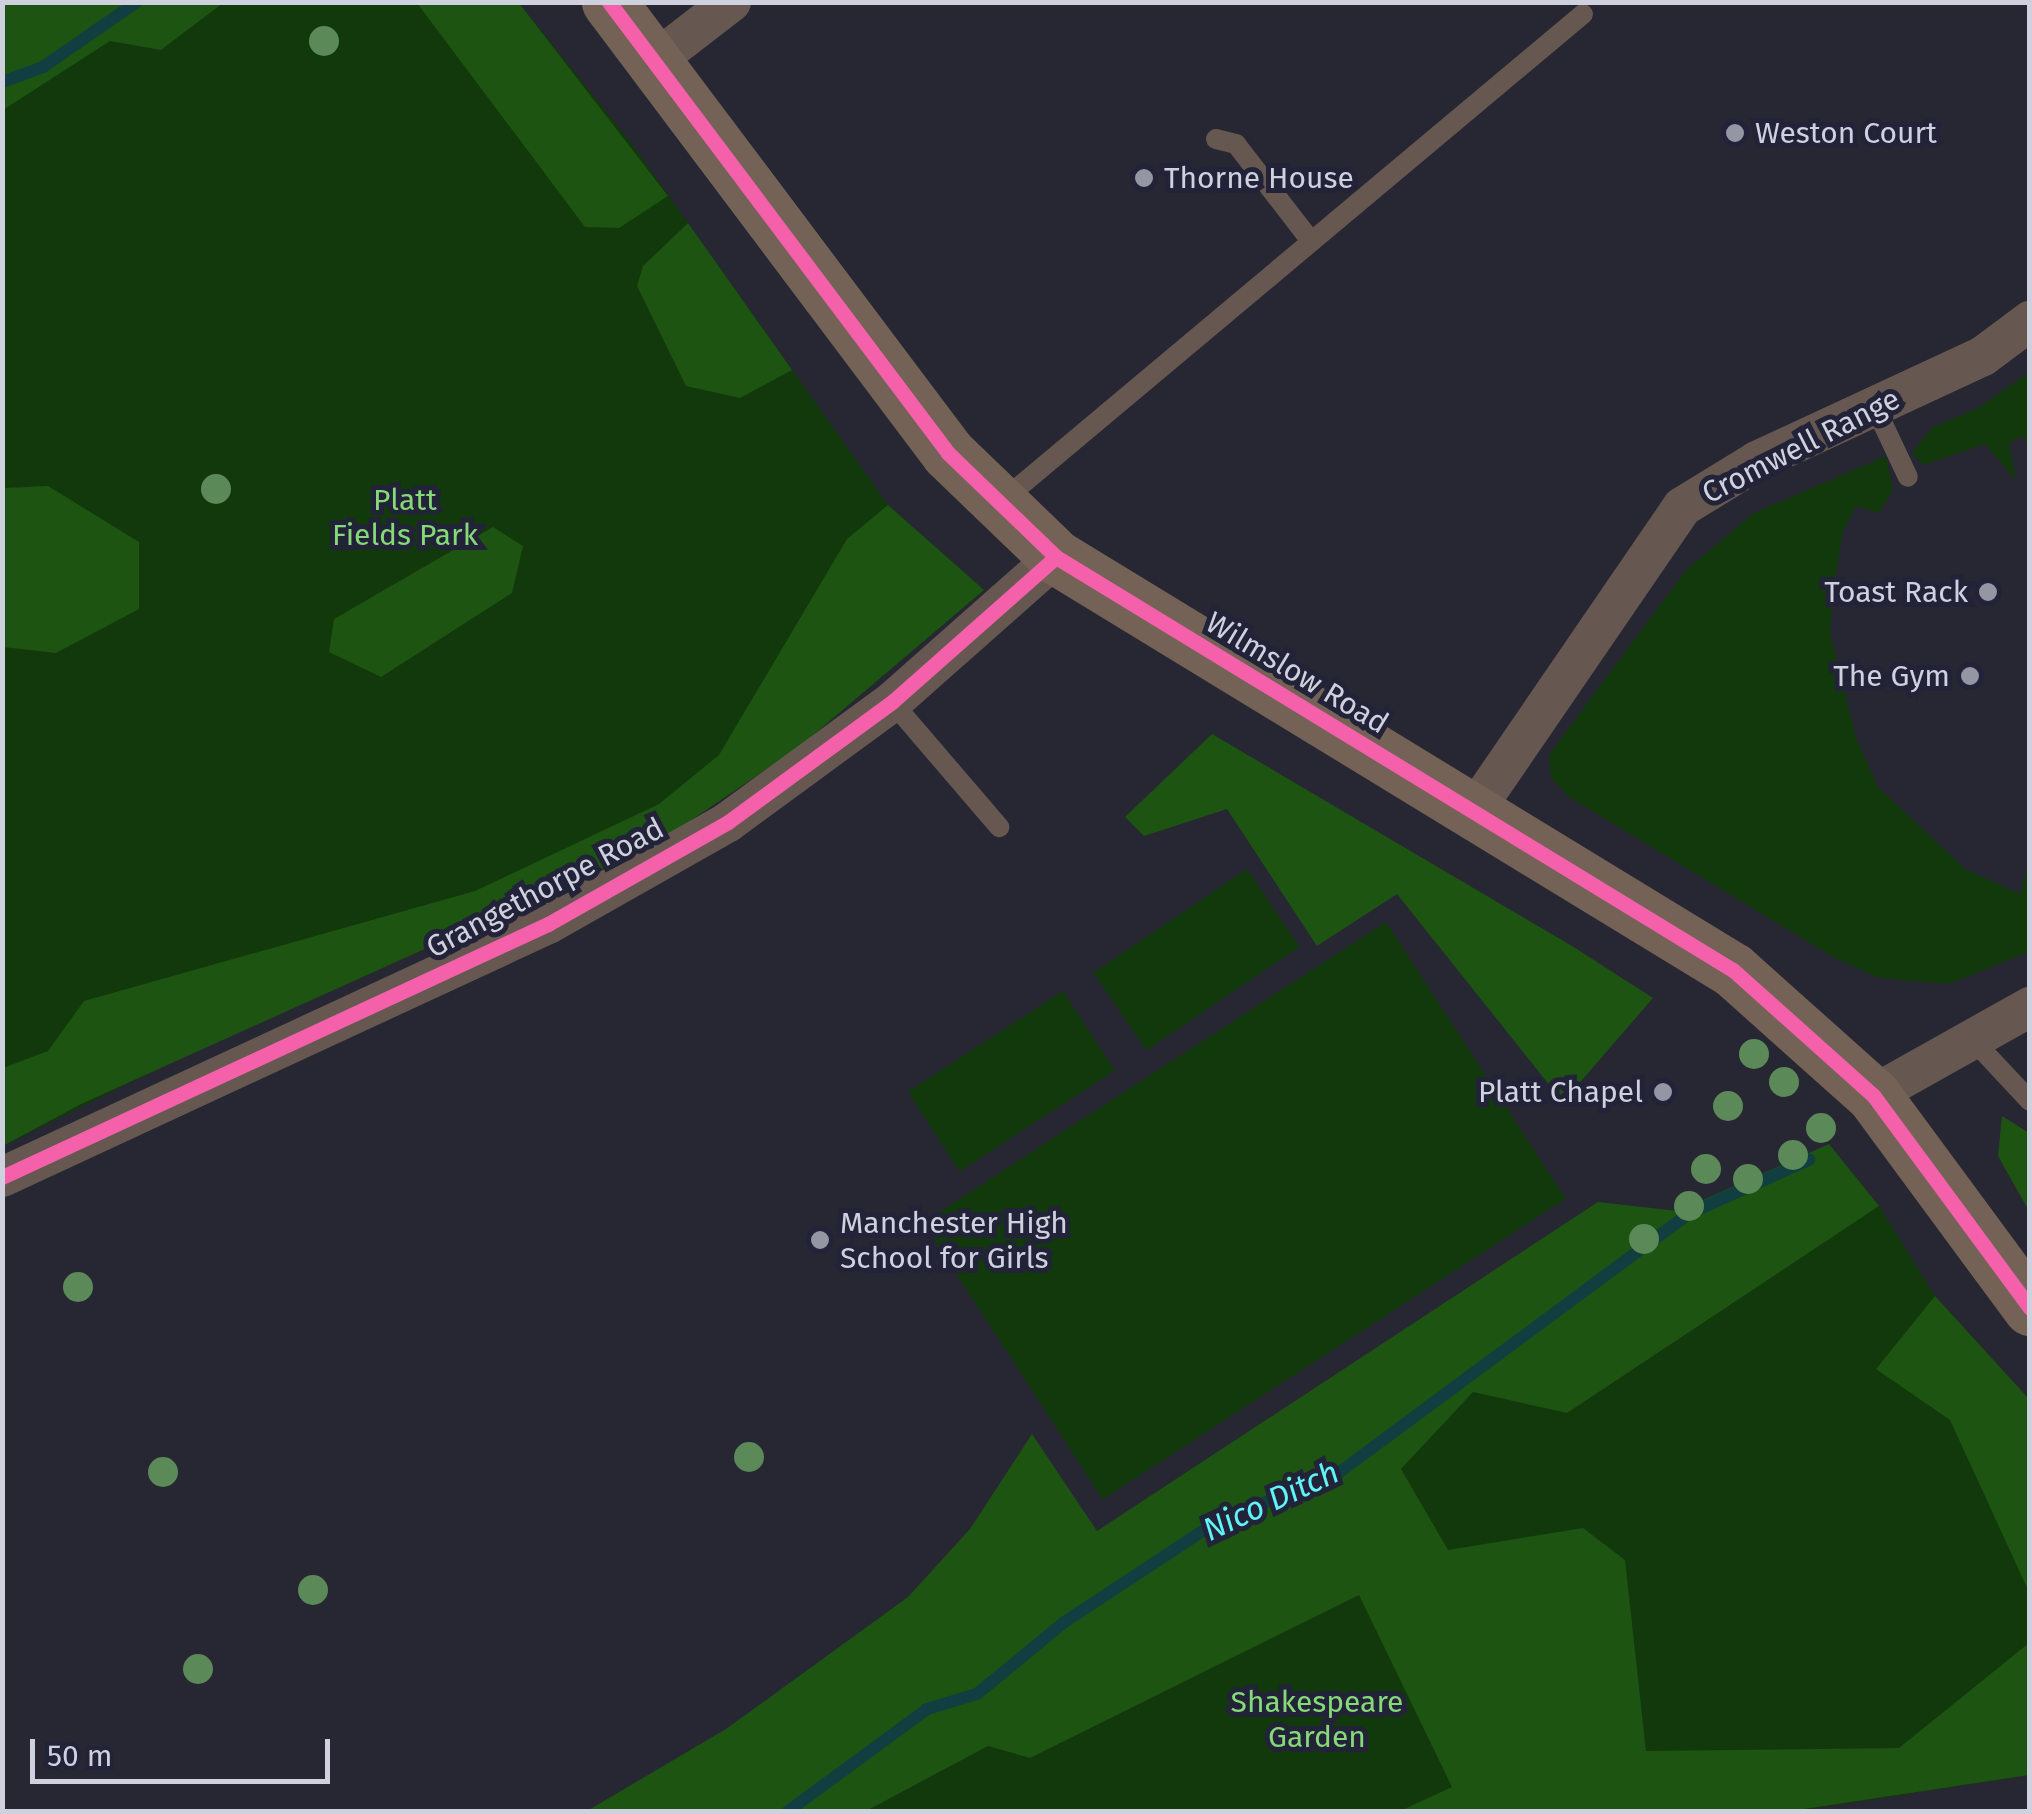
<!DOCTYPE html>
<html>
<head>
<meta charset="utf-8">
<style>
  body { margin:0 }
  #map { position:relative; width:2032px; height:1814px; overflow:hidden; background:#272733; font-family:"Fira Sans",sans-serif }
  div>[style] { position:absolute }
  .green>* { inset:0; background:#12390b; transform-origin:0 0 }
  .forest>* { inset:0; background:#1d5411 }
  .stream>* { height:12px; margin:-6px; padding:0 6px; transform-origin:6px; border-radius:6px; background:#113e40 }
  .service>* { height:20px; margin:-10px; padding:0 10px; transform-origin:10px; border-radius:10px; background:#665850 }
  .minor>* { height:40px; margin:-20px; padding:0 20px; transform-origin:20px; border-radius:20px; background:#665850 }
  .trunk>* { height:55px; margin:-27.5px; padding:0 27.5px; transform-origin:27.5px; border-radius:27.5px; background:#746256 }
  .cycleway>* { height:15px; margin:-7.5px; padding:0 7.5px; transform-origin:7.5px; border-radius:7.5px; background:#f560ab }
  .trees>* { width:30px; height:30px; margin:-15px; border-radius:50%; background:#5b8958 }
  .dots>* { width:28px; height:28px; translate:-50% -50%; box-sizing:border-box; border:5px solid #222338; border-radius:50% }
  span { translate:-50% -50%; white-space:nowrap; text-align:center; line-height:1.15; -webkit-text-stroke:10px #222338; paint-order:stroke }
  .poi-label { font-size:30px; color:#cfd1df }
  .left { translate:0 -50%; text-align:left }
  .right { translate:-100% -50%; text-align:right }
  .street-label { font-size:30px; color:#cfd1df }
  .park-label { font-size:30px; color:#86d977 }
  .water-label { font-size:32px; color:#60f4f9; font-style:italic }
  .frame { position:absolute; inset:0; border:5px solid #cfd1df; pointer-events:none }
  .scale { position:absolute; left:30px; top:1739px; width:300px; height:45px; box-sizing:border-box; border:5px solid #cfd1df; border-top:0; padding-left:12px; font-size:30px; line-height:35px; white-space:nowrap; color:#cfd1df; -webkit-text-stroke:8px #222338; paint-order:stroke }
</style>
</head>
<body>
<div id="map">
  <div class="green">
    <i style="clip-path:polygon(3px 3px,519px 3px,632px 144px,888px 505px,984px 590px,799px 747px,3px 1146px)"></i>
    <i style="clip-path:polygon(2029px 372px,2029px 447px,2023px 436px,2009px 443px,2016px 480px,1985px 444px,1923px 465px,1912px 453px,1932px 428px,1980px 407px)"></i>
    <i style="clip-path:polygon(1886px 456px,1893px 490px,1879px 513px,1856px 506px,1843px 532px,1833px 592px,1830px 632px,1856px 738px,1878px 787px,1965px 869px,2020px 894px,2029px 863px,2029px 952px,1949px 984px,1879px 978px,1835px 958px,1569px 797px,1551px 778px,1549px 755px,1686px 570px,1754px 513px)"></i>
    <i style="left:1247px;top:869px;width:94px;height:185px;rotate:56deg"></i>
    <i style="left:1386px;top:922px;width:330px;height:552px;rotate:57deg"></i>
    <i style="left:1063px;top:991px;width:95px;height:185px;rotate:57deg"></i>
    <i style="clip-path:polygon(1837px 1154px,1879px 1206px,1935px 1296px,2029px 1399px,2029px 1775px,1791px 1812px,804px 1812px,1562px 1318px)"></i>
  </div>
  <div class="forest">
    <i style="clip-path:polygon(3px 2px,223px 2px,223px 3px,161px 50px,110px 41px,3px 110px)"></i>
    <i style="clip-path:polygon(417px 3px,519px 3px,668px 196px,619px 228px,585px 227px)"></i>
    <i style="clip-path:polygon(688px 223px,792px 370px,740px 398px,686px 386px,637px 286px,643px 266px)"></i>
    <i style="clip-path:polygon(48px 486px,139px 542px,139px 609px,56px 653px,3px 647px,3px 488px)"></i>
    <i style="clip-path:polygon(888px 505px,984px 590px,799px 747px,653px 846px,81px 1104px,3px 1146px,3px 1068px,48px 1051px,84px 1001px,475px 891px,659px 804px,719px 755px,847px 539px)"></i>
    <i style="clip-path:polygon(493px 527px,523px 546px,512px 593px,381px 677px,329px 652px,334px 619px)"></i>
    <i style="clip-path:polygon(1212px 734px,1572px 946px,1653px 998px,1563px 1102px,1397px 894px,1317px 946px,1227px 809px,1144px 836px,1125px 817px)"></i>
    <i style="clip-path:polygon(2002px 1116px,2029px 1133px,2029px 1211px,1998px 1156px)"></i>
    <i style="clip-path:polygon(1829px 1144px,1879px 1206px,1567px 1413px,1473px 1392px,1401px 1469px,1448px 1550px,1583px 1528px,1625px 1560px,1646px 1751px,1899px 1748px,2029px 1643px,2029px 1775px,1791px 1811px,1400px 1811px,1452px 1787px,1359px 1595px,1030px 1758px,988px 1746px,866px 1811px,587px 1811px,726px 1729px,908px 1597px,970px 1529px,1032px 1434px,1097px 1531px,1598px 1202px,1678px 1211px)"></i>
    <i style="clip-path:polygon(1935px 1296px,2029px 1399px,2029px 1592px,1950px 1420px,1876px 1369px)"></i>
  </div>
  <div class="stream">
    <i style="left:2px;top:82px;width:44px;rotate:-20.1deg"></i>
    <i style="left:43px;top:67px;width:114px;rotate:-34.7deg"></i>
    <i style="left:787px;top:1812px;width:174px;rotate:-36.3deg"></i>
    <i style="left:927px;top:1709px;width:52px;rotate:-16.7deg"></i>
    <i style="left:977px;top:1694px;width:112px;rotate:-39.5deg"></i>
    <i style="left:1063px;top:1623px;width:183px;rotate:-33.4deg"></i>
    <i style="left:1216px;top:1522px;width:130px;rotate:-21.6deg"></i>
    <i style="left:1337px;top:1474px;width:437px;rotate:-36.5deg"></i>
    <i style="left:1688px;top:1214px;width:133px;rotate:-24.1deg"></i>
  </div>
  <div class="service">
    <i style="left:1216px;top:139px;width:21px;rotate:14deg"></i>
    <i style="left:1236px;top:144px;width:123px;rotate:52.3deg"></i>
    <i style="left:1875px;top:407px;width:77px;rotate:64.8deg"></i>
    <i style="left:1002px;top:501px;width:758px;rotate:-39.97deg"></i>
    <i style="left:892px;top:702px;width:165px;rotate:49.4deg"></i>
    <i style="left:1971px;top:1038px;width:86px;rotate:46.9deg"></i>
  </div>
  <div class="minor">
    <i style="left:652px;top:63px;width:100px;rotate:-37.7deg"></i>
    <i style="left:1474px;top:811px;width:368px;rotate:-55.6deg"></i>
    <i style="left:1682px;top:507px;width:88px;rotate:-31.5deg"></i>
    <i style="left:1757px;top:461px;width:249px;rotate:-24.9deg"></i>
    <i style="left:1983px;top:356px;width:59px;rotate:-36.7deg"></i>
    <i style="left:1873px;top:1095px;width:180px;rotate:-29.3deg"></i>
    <i style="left:2px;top:1177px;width:602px;rotate:-24.86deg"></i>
    <i style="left:548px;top:924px;width:207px;rotate:-29.5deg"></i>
    <i style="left:728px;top:822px;width:203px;rotate:-36.2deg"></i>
    <i style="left:892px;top:702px;width:219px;rotate:-41.5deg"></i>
  </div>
  <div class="trunk">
    <i style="left:609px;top:2px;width:564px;rotate:53.07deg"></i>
    <i style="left:948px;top:453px;width:150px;rotate:43.9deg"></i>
    <i style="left:1056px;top:557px;width:793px;rotate:31.39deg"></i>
    <i style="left:1733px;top:970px;width:188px;rotate:41.8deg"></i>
    <i style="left:1873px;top:1095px;width:265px;rotate:53.6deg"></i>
  </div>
  <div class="cycleway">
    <i style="left:609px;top:2px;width:564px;rotate:53.07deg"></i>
    <i style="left:948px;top:453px;width:150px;rotate:43.9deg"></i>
    <i style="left:1056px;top:557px;width:793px;rotate:31.39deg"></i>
    <i style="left:1733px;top:970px;width:188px;rotate:41.8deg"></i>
    <i style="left:1873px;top:1095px;width:265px;rotate:53.6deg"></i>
    <i style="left:2px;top:1177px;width:602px;rotate:-24.86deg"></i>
    <i style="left:548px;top:924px;width:207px;rotate:-29.5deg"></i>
    <i style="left:728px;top:822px;width:203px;rotate:-36.2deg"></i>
    <i style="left:892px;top:702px;width:219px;rotate:-41.5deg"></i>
  </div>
  <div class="trees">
    <i style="left:324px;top:41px"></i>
    <i style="left:216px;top:489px"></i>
    <i style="left:1754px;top:1054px"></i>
    <i style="left:1784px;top:1082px"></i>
    <i style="left:1728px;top:1106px"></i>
    <i style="left:1821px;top:1128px"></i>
    <i style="left:1793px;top:1155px"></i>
    <i style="left:1706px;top:1169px"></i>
    <i style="left:1748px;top:1179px"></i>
    <i style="left:1689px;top:1206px"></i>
    <i style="left:1644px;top:1239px"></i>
    <i style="left:78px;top:1287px"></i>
    <i style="left:749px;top:1457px"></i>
    <i style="left:163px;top:1472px"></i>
    <i style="left:313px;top:1590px"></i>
    <i style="left:198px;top:1669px"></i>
  </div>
  <div class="dots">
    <i style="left:1735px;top:133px;background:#9496a3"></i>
    <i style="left:1144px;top:178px;background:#9496a3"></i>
    <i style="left:1988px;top:592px;background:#9496a3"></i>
    <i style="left:1970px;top:676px;background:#9496a3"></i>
    <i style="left:1663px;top:1092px;background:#9496a3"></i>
    <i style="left:820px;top:1240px;background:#9496a3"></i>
  </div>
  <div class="poi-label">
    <span class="left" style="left:1755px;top:133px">Weston Court</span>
    <span class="left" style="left:1164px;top:178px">Thorne House</span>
    <span class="right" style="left:1968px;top:592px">Toast Rack</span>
    <span class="right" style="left:1950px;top:676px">The Gym</span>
    <span class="right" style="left:1643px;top:1092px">Platt Chapel</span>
    <span class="left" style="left:840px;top:1240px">Manchester High<br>School for Girls</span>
  </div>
  <div class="street-label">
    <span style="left:1801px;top:446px;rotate:-27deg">Cromwell Range</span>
    <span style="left:1297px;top:673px;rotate:31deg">Wilmslow Road</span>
    <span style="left:545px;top:888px;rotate:-28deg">Grangethorpe Road</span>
  </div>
  <div class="park-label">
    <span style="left:405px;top:517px">Platt<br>Fields Park</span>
    <span style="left:1317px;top:1719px">Shakespeare<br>Garden</span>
  </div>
  <div class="water-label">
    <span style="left:1271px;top:1501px;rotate:-25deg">Nico Ditch</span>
  </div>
  <div class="frame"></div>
  <div class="scale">50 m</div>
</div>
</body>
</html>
